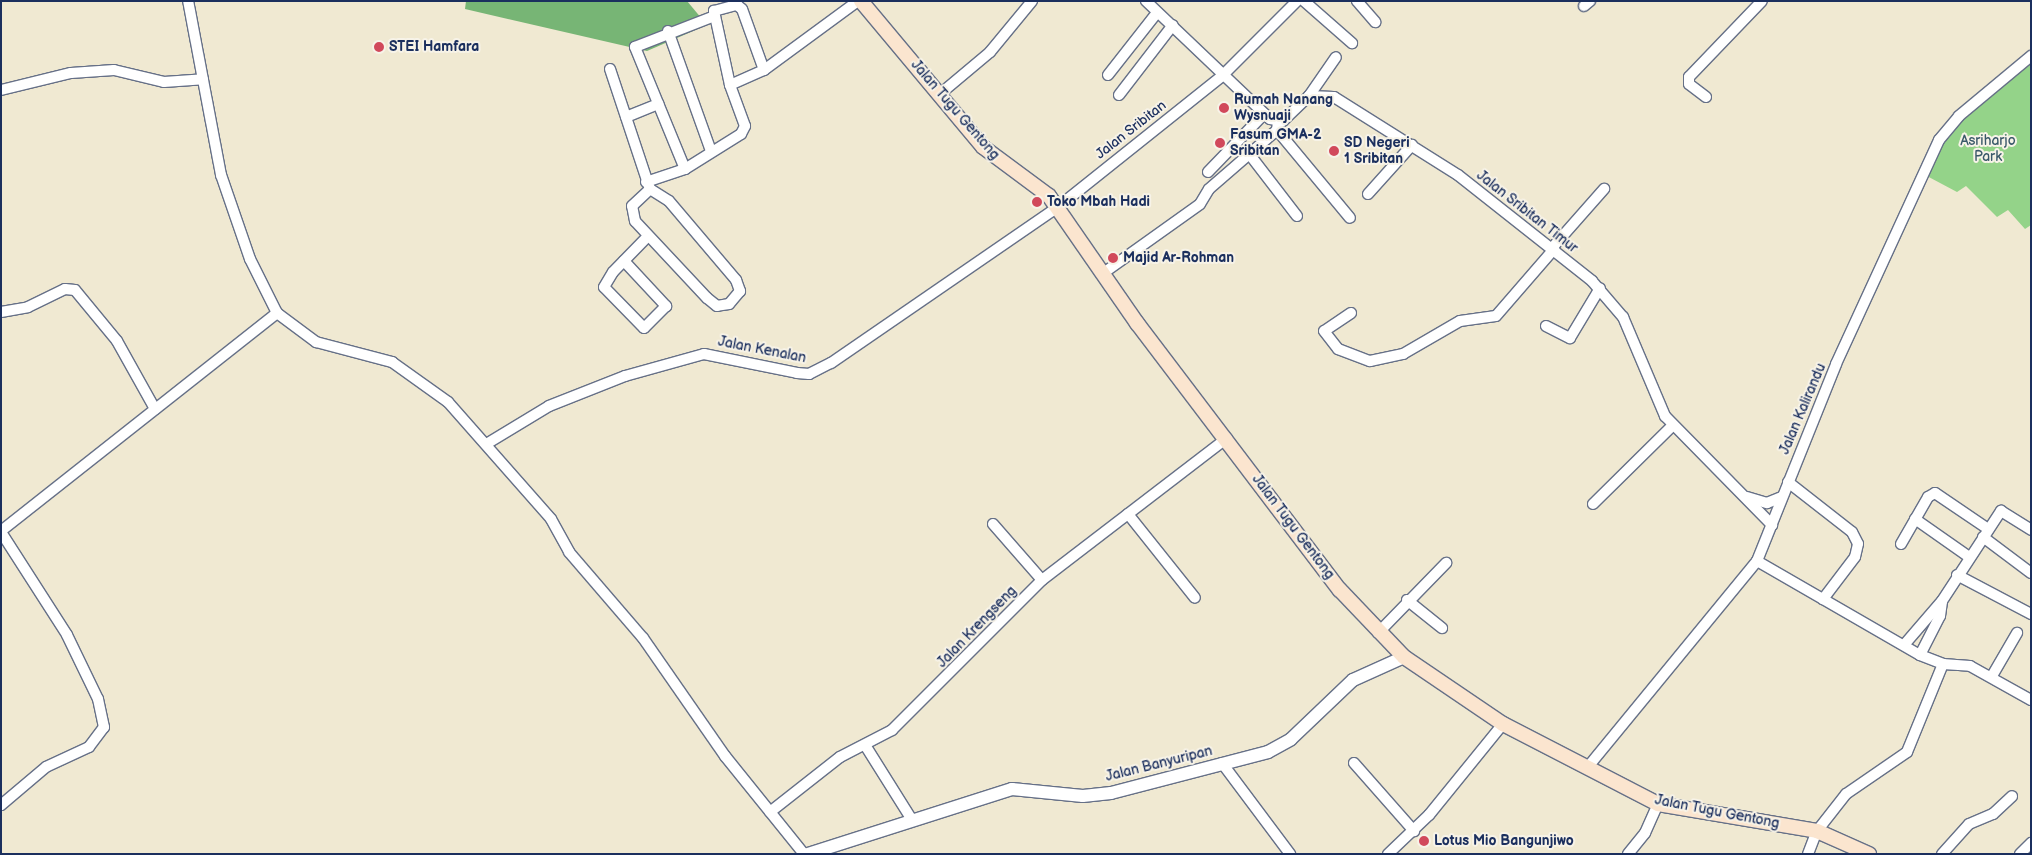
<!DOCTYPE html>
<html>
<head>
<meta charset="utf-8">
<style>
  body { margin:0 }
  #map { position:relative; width:2032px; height:855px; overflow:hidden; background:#f0e9d2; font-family:"Balsamiq Sans",sans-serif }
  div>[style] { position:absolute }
  .green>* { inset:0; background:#94d389 }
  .forest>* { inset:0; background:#77b575 }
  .roads { filter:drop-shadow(1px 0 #667087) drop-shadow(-1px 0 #667087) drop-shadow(0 1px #667087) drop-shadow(0 -1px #667087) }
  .minor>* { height:10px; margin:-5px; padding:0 5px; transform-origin:5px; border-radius:5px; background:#fff }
  .tertiary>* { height:12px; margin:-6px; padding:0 6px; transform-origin:6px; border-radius:6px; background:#fff }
  .secondary>* { height:14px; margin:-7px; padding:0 7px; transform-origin:7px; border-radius:7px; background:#fbe5cf }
  .dots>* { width:14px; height:14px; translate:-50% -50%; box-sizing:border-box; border:2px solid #f7f3e8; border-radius:50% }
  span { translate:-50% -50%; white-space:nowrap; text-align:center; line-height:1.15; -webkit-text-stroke:4px #f7f3e8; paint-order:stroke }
  .poi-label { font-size:14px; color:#1b2f5e; font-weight:700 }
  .left { translate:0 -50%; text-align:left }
  .street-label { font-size:14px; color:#1b2f5e }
  .park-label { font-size:14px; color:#395869 }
  .frame { position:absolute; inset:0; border:2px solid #1b2f5e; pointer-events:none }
</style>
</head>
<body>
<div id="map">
  <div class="green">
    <i style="clip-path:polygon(2031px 55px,2031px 225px,2025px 229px,2008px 210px,1997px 217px,1966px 186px,1957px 192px,1925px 175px,1937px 146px,1960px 116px)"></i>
  </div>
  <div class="forest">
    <i style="clip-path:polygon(466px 1px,687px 1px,707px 25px,647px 51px,465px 9px)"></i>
  </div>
  <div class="roads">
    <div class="minor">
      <i style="left:1146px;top:1px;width:171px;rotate:43.6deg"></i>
      <i style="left:1270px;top:119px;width:13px;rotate:9deg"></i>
      <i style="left:1283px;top:121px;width:36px;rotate:-44deg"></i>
      <i style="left:1309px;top:96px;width:25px;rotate:2deg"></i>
      <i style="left:1334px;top:97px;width:146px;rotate:32.2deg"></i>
      <i style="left:1458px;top:175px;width:171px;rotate:38.3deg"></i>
      <i style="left:1592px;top:281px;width:48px;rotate:49.3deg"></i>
      <i style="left:1623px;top:317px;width:108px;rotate:67deg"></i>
      <i style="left:1665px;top:416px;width:153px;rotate:45.5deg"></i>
      <i style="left:1304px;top:1px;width:64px;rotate:41.2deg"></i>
      <i style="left:1357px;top:1px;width:28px;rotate:49deg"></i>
      <i style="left:1584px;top:6px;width:8px;rotate:-40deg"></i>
      <i style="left:668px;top:31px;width:127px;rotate:70.3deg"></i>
      <i style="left:610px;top:69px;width:126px;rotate:71.6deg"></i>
      <i style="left:650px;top:189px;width:22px;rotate:32deg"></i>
      <i style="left:669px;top:201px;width:104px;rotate:49.7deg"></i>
      <i style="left:736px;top:280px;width:12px;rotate:70deg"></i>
      <i style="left:740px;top:291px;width:17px;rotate:130deg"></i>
      <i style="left:729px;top:304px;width:12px;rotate:171deg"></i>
      <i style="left:717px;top:306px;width:13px;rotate:-141deg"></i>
      <i style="left:707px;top:298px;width:105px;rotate:-133.1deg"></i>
      <i style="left:635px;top:221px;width:15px;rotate:-101deg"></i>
      <i style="left:632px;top:206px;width:25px;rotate:-43deg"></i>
      <i style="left:1108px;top:75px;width:78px;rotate:-51.8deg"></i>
      <i style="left:730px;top:85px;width:76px;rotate:-102.2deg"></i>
      <i style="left:714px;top:11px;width:24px;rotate:-15deg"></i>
      <i style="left:737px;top:5px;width:6px;rotate:39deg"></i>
      <i style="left:742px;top:9px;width:65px;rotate:70.2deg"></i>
      <i style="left:1px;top:90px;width:72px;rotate:-13.7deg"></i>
      <i style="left:71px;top:73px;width:43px;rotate:-4deg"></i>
      <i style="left:114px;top:70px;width:51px;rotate:13.5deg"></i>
      <i style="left:164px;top:82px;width:39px;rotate:-4deg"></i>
      <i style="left:940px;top:94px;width:65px;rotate:-40deg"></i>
      <i style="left:990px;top:52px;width:66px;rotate:-50.5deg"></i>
      <i style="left:1119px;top:95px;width:88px;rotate:-52.4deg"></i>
      <i style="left:1309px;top:96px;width:47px;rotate:-55.3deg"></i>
      <i style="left:1706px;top:97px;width:21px;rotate:-143deg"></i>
      <i style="left:1689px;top:84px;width:7px;rotate:-90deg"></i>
      <i style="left:1689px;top:77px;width:105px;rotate:-46.2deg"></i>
      <i style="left:626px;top:117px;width:35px;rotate:-22deg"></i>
      <i style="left:1277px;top:130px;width:114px;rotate:50.3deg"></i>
      <i style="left:1250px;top:155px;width:77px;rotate:52.4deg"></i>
      <i style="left:685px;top:169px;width:132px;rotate:-112.3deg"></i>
      <i style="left:635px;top:47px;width:83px;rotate:-21.3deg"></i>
      <i style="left:1208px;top:172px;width:81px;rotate:-46deg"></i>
      <i style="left:646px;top:182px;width:41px;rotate:-18.4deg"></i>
      <i style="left:685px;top:169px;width:66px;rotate:-32deg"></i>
      <i style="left:741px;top:134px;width:9px;rotate:-63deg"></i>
      <i style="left:745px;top:126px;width:44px;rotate:-110.1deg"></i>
      <i style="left:730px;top:85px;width:37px;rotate:-24deg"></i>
      <i style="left:764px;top:70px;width:117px;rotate:-36.3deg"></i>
      <i style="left:1368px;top:194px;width:66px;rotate:-48.1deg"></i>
      <i style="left:1552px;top:248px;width:79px;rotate:-48.6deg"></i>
      <i style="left:624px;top:261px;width:62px;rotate:47deg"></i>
      <i style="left:666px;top:306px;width:31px;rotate:135deg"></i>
      <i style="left:644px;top:328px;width:57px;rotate:-134.3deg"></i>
      <i style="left:604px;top:287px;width:17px;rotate:-59deg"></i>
      <i style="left:613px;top:272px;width:50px;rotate:-45.8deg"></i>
      <i style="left:1102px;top:274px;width:120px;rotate:-35.5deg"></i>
      <i style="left:1200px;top:204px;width:17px;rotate:-59deg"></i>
      <i style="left:1209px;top:189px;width:90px;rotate:-40.9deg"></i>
      <i style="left:1277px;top:130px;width:8px;rotate:-83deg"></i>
      <i style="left:1px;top:312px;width:27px;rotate:-10deg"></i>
      <i style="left:28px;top:307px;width:41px;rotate:-25.9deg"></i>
      <i style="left:65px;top:289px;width:10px;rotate:6deg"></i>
      <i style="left:75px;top:290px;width:66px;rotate:50.5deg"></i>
      <i style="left:117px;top:341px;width:78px;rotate:60.8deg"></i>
      <i style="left:277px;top:313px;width:49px;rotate:36.6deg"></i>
      <i style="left:316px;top:342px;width:79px;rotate:14.7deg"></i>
      <i style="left:392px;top:362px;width:69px;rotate:35.5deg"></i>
      <i style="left:448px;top:402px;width:156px;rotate:48.6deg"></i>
      <i style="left:551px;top:519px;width:38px;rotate:61deg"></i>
      <i style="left:569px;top:552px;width:113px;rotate:49.3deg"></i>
      <i style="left:643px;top:638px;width:144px;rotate:55.2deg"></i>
      <i style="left:725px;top:756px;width:126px;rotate:51.1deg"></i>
      <i style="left:1351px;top:313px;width:32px;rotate:146deg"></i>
      <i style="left:1324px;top:331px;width:23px;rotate:52deg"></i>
      <i style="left:1338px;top:349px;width:34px;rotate:21deg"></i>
      <i style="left:1370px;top:361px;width:34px;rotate:-12deg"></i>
      <i style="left:1403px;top:354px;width:66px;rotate:-30.1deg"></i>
      <i style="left:1460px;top:321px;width:36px;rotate:-8deg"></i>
      <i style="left:1496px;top:316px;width:89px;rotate:-49.1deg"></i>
      <i style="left:1546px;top:326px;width:27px;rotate:27deg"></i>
      <i style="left:1570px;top:338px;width:58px;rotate:-59deg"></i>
      <i style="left:488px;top:443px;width:71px;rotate:-31.2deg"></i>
      <i style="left:549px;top:406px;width:82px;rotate:-21.5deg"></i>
      <i style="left:625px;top:376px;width:82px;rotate:-15.6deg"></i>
      <i style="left:704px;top:354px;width:95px;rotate:11.5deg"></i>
      <i style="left:797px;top:373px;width:12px;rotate:5deg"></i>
      <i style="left:809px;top:374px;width:25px;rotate:-27deg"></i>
      <i style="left:831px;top:363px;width:275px;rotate:-34.5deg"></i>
      <i style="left:1058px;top:207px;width:210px;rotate:-38.6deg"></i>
      <i style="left:1222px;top:76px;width:106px;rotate:-45deg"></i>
      <i style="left:1788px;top:482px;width:81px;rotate:38deg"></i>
      <i style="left:1852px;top:532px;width:13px;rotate:63deg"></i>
      <i style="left:1858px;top:544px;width:13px;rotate:103deg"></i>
      <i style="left:1855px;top:557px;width:53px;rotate:127.3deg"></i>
      <i style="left:1747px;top:497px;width:21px;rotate:17deg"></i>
      <i style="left:1767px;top:503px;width:16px;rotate:-22deg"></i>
      <i style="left:1593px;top:504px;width:112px;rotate:-44.6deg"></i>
      <i style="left:1128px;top:514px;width:107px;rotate:51.4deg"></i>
      <i style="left:1915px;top:519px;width:66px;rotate:35.1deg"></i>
      <i style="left:993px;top:524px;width:74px;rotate:48.8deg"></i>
      <i style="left:1px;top:531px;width:352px;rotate:-38.3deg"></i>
      <i style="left:277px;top:313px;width:60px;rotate:-116.6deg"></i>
      <i style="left:250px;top:259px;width:89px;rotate:-109deg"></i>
      <i style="left:221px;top:175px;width:177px;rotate:-100.7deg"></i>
      <i style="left:1px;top:532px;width:122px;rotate:57.3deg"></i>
      <i style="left:67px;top:635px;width:71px;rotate:64.2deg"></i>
      <i style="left:98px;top:699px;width:29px;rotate:78deg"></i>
      <i style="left:104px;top:727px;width:25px;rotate:127deg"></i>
      <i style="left:89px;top:747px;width:47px;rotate:155.1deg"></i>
      <i style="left:46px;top:767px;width:59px;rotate:139.8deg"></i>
      <i style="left:1983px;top:537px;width:60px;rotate:36.9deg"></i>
      <i style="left:1901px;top:544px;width:54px;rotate:-60.1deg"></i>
      <i style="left:1928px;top:497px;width:8px;rotate:-30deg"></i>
      <i style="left:1935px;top:493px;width:64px;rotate:34.2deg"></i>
      <i style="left:1757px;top:561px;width:188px;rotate:30deg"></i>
      <i style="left:1920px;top:655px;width:25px;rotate:21deg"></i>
      <i style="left:1943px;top:664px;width:27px;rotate:4deg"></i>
      <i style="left:1970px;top:666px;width:70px;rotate:29.1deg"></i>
      <i style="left:1957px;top:575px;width:84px;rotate:27.8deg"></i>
      <i style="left:1407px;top:600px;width:45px;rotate:38.7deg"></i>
      <i style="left:1378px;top:633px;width:98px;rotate:-45.8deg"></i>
      <i style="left:1904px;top:645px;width:58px;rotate:-49.2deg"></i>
      <i style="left:1942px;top:601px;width:108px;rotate:-56.8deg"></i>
      <i style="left:2001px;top:511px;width:36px;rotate:32deg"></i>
      <i style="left:1920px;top:655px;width:44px;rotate:-62.9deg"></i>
      <i style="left:1940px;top:616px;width:14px;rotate:-82deg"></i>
      <i style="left:1992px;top:676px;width:50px;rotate:-59.8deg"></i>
      <i style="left:865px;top:745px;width:89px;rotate:57.9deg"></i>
      <i style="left:1222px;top:763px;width:114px;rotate:53.2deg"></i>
      <i style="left:1354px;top:763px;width:91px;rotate:48.6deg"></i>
      <i style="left:1587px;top:768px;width:268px;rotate:-50.6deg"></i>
      <i style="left:1757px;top:561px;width:212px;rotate:-68.1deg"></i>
      <i style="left:1836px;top:364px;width:247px;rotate:-65.3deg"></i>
      <i style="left:1939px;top:140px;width:31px;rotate:-50deg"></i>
      <i style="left:1959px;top:116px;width:94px;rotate:-39.8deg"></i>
      <i style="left:770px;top:812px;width:89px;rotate:-38.2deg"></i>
      <i style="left:840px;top:757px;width:59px;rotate:-27.4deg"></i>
      <i style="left:892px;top:730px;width:212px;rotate:-45deg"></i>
      <i style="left:1042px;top:580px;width:233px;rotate:-37.5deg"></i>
      <i style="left:1388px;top:854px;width:57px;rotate:-43.6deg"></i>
      <i style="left:1429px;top:815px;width:117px;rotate:-50.9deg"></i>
      <i style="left:1628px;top:854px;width:27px;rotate:-51deg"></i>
      <i style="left:1645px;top:833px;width:32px;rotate:-66deg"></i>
      <i style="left:1808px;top:854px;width:25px;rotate:-69deg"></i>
      <i style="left:1817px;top:831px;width:47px;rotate:-51.9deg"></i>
      <i style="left:1846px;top:794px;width:74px;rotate:-34.5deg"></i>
      <i style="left:1907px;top:752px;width:95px;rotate:-67.8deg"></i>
      <i style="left:1942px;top:854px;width:40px;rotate:-48deg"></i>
      <i style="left:1969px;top:824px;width:26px;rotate:-23deg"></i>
      <i style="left:1993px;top:814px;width:26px;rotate:-43deg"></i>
      <i style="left:2020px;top:854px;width:16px;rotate:-45deg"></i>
    </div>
    <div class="tertiary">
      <i style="left:808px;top:854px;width:214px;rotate:-17.7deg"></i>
      <i style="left:1012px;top:789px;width:71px;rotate:5.6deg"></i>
      <i style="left:1083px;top:796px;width:28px;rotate:-6deg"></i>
      <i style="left:1111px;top:793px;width:162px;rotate:-14.6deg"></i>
      <i style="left:1268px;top:752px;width:26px;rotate:-29deg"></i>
      <i style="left:1291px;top:739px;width:86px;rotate:-43.6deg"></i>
      <i style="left:1353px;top:680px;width:56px;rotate:-24.3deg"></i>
    </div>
    <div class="secondary">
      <i style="left:861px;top:1px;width:190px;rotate:50.1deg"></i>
      <i style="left:983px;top:147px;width:82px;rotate:36.6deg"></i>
      <i style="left:1049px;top:196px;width:155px;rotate:55.3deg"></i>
      <i style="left:1137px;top:323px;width:335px;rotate:52.8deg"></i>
      <i style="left:1340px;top:590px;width:93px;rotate:46.3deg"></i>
      <i style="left:1404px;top:657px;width:120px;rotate:34.1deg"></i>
      <i style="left:1503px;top:724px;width:174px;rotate:27.3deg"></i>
      <i style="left:1658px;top:804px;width:161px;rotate:9.6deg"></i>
      <i style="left:1817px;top:831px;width:57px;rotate:23.9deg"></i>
    </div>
  </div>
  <div class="dots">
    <i style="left:379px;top:47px;background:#d1495b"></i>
    <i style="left:1224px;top:108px;background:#d1495b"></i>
    <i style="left:1220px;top:143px;background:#d1495b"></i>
    <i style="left:1334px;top:151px;background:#d1495b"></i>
    <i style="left:1037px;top:202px;background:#d1495b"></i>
    <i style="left:1113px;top:258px;background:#d1495b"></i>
    <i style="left:1424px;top:841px;background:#d1495b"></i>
  </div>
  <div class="poi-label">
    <span class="left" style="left:389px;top:47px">STEI Hamfara</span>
    <span class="left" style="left:1234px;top:108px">Rumah Nanang<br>Wysnuaji</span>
    <span class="left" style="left:1230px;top:143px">Fasum GMA-2<br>Sribitan</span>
    <span class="left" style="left:1344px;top:151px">SD Negeri<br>1 Sribitan</span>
    <span class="left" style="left:1047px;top:202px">Toko Mbah Hadi</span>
    <span class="left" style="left:1123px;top:258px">Majid Ar-Rohman</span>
    <span class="left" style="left:1434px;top:841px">Lotus Mio Bangunjiwo</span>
  </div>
  <div class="street-label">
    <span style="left:955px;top:110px;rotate:49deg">Jalan Tugu Gentong</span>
    <span style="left:1131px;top:130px;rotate:-38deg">Jalan Sribitan</span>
    <span style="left:1527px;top:212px;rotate:38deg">Jalan Sribitan Timur</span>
    <span style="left:762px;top:350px;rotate:11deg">Jalan Kenalan</span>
    <span style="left:1803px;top:409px;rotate:-67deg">Jalan Kalirandu</span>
    <span style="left:1293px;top:527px;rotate:53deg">Jalan Tugu Gentong</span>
    <span style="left:977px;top:627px;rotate:-46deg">Jalan Krengseng</span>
    <span style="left:1159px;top:764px;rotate:-14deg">Jalan Banyuripan</span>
    <span style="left:1717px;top:812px;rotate:11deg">Jalan Tugu Gentong</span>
  </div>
  <div class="park-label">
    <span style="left:1988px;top:149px">Asriharjo<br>Park</span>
  </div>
  <div class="frame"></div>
</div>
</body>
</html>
